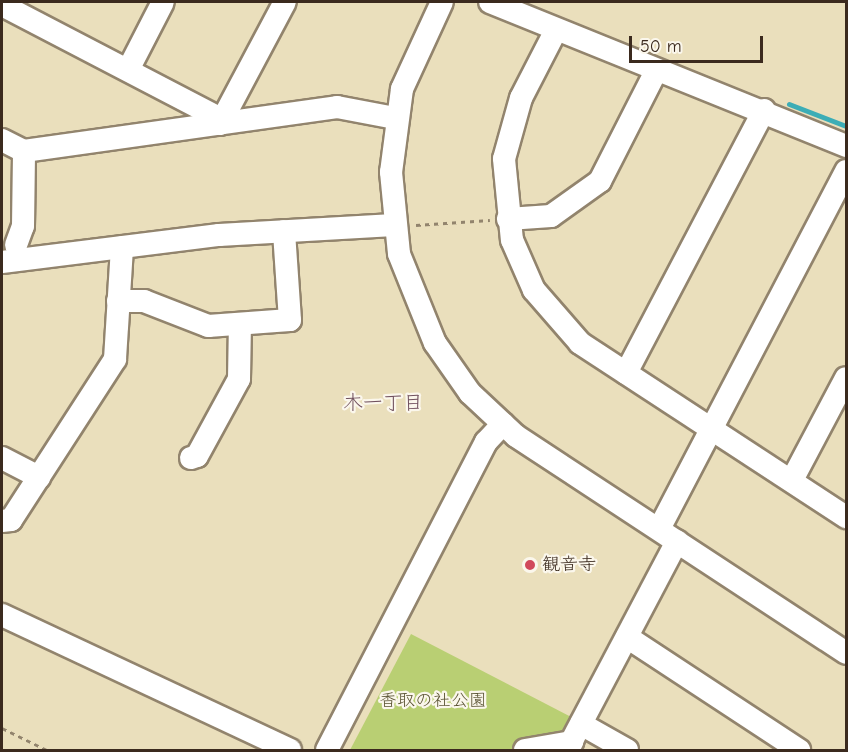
<!DOCTYPE html>
<html>
<head>
<meta charset="utf-8">
<style>
  body { margin:0 }
  #map { position:relative; width:848px; height:752px; overflow:hidden; background:#eadfbc; font-family:"Comic Neue","Klee One",sans-serif }
  div>[style] { position:absolute }
  .green>* { inset:0; background:#b9cf73 }
  .stream>* { height:5px; margin:-2.5px; padding:0 2.5px; transform-origin:2.5px; border-radius:2.5px; background:#3cadb6 }
  .path>* { height:3px; margin-top:-1.5px; transform-origin:0; background:repeating-linear-gradient(90deg,#92846d 0 4.5px,transparent 0 9px) }
  .roads { filter:drop-shadow(2px 0 #92846d) drop-shadow(-2px 0 #92846d) drop-shadow(0 2px #92846d) drop-shadow(0 -2px #92846d) }
  .minor>* { height:22px; margin:-11px; padding:0 11px; transform-origin:11px; border-radius:11px; background:#fff }
  .dots>* { width:16px; height:16px; translate:-50% -50%; box-sizing:border-box; border:3px solid #fbf7ec; border-radius:50% }
  span { translate:-50% -50%; white-space:nowrap; text-align:center; line-height:1.15; -webkit-text-stroke:4.5px #fbf7ec; paint-order:stroke }
  .poi-label { font-size:18px; color:#3b2a1e }
  .left { translate:0 -50%; text-align:left }
  .park-label { font-size:18px; color:#5a5333 }
  .neighbourhood-label { font-size:20px; color:#70505e }
  .frame { position:absolute; inset:0; border:3px solid #3b2a1e; pointer-events:none }
  .scale { position:absolute; left:629px; top:36px; width:134px; height:27px; box-sizing:border-box; border:3px solid #3b2a1e; border-top:0; padding-left:8px; font-size:18px; line-height:21px; white-space:nowrap; color:#3b2a1e; -webkit-text-stroke:4px #fbf7ec; paint-order:stroke }
</style>
</head>
<body>
<div id="map">
  <div class="green">
    <i style="clip-path:polygon(411px 634px,575px 719px,558px 750px,350px 750px)"></i>
  </div>
  <div class="stream">
    <i style="left:789px;top:104px;width:61px;rotate:21.1deg"></i>
  </div>
  <div class="path">
    <i style="left:416px;top:225px;width:74px;rotate:-3.9deg"></i>
    <i style="left:2px;top:728px;width:50px;rotate:26.1deg"></i>
  </div>
  <div class="roads">
    <div class="minor">
      <i style="left:442px;top:2px;width:96px;rotate:114.7deg"></i>
      <i style="left:402px;top:89px;width:84px;rotate:97.5deg"></i>
      <i style="left:391px;top:172px;width:82px;rotate:84.4deg"></i>
      <i style="left:399px;top:254px;width:96px;rotate:68deg"></i>
      <i style="left:435px;top:343px;width:61px;rotate:55deg"></i>
      <i style="left:470px;top:393px;width:63px;rotate:43.1deg"></i>
      <i style="left:516px;top:436px;width:395px;rotate:33.3deg"></i>
      <i style="left:490px;top:2px;width:384px;rotate:22deg"></i>
      <i style="left:2px;top:5px;width:249px;rotate:27.5deg"></i>
      <i style="left:556px;top:30px;width:76px;rotate:117.2deg"></i>
      <i style="left:521px;top:98px;width:63px;rotate:105.6deg"></i>
      <i style="left:504px;top:159px;width:81px;rotate:84.4deg"></i>
      <i style="left:512px;top:240px;width:55px;rotate:66.3deg"></i>
      <i style="left:534px;top:290px;width:70px;rotate:49deg"></i>
      <i style="left:580px;top:343px;width:318px;rotate:33.2deg"></i>
      <i style="left:128px;top:70px;width:76px;rotate:-62.8deg"></i>
      <i style="left:220px;top:124px;width:138px;rotate:-62deg"></i>
      <i style="left:2px;top:140px;width:25px;rotate:27deg"></i>
      <i style="left:24px;top:151px;width:316px;rotate:-8deg"></i>
      <i style="left:337px;top:107px;width:59px;rotate:10.7deg"></i>
      <i style="left:508px;top:219px;width:43px;rotate:-4deg"></i>
      <i style="left:551px;top:216px;width:60px;rotate:-35.5deg"></i>
      <i style="left:600px;top:181px;width:121px;rotate:-63deg"></i>
      <i style="left:16px;top:245px;width:20px;rotate:-70deg"></i>
      <i style="left:23px;top:226px;width:75px;rotate:-89.2deg"></i>
      <i style="left:2px;top:262px;width:219px;rotate:-7.1deg"></i>
      <i style="left:219px;top:235px;width:175px;rotate:-3.3deg"></i>
      <i style="left:118px;top:301px;width:26px"></i>
      <i style="left:144px;top:301px;width:69px;rotate:21.3deg"></i>
      <i style="left:208px;top:326px;width:82px;rotate:-4.2deg"></i>
      <i style="left:290px;top:320px;width:89px;rotate:-93.9deg"></i>
      <i style="left:626px;top:373px;width:297px;rotate:-62.3deg"></i>
      <i style="left:2px;top:458px;width:42px;rotate:27.2deg"></i>
      <i style="left:191px;top:458px;width:6px;rotate:-18deg"></i>
      <i style="left:197px;top:456px;width:88px;rotate:-61.4deg"></i>
      <i style="left:239px;top:379px;width:55px;rotate:-89deg"></i>
      <i style="left:792px;top:480px;width:115px;rotate:-62.1deg"></i>
      <i style="left:2px;top:521px;width:9px;rotate:-6deg"></i>
      <i style="left:11px;top:520px;width:192px;rotate:-57.1deg"></i>
      <i style="left:115px;top:359px;width:112px;rotate:-86.4deg"></i>
      <i style="left:659px;top:529px;width:404px;rotate:-62.4deg"></i>
      <i style="left:2px;top:615px;width:318px;rotate:25.1deg"></i>
      <i style="left:627px;top:637px;width:206px;rotate:33.3deg"></i>
      <i style="left:581px;top:724px;width:53px;rotate:29.5deg"></i>
      <i style="left:327px;top:750px;width:347px;rotate:-62.7deg"></i>
      <i style="left:486px;top:442px;width:25px;rotate:-47deg"></i>
      <i style="left:525px;top:750px;width:48px;rotate:-9.7deg"></i>
      <i style="left:567px;top:750px;width:236px;rotate:-62.2deg"></i>
    </div>
  </div>
  <div class="dots">
    <i style="left:530px;top:565px;background:#d1495b"></i>
  </div>
  <div class="poi-label">
    <span class="left" style="left:542px;top:565px">観音寺</span>
  </div>
  <div class="park-label">
    <span style="left:433px;top:701px">香取の社公園</span>
  </div>
  <div class="neighbourhood-label">
    <span style="left:383px;top:402px">木一丁目</span>
  </div>
  <div class="frame"></div>
  <div class="scale">50 m</div>
</div>
</body>
</html>
